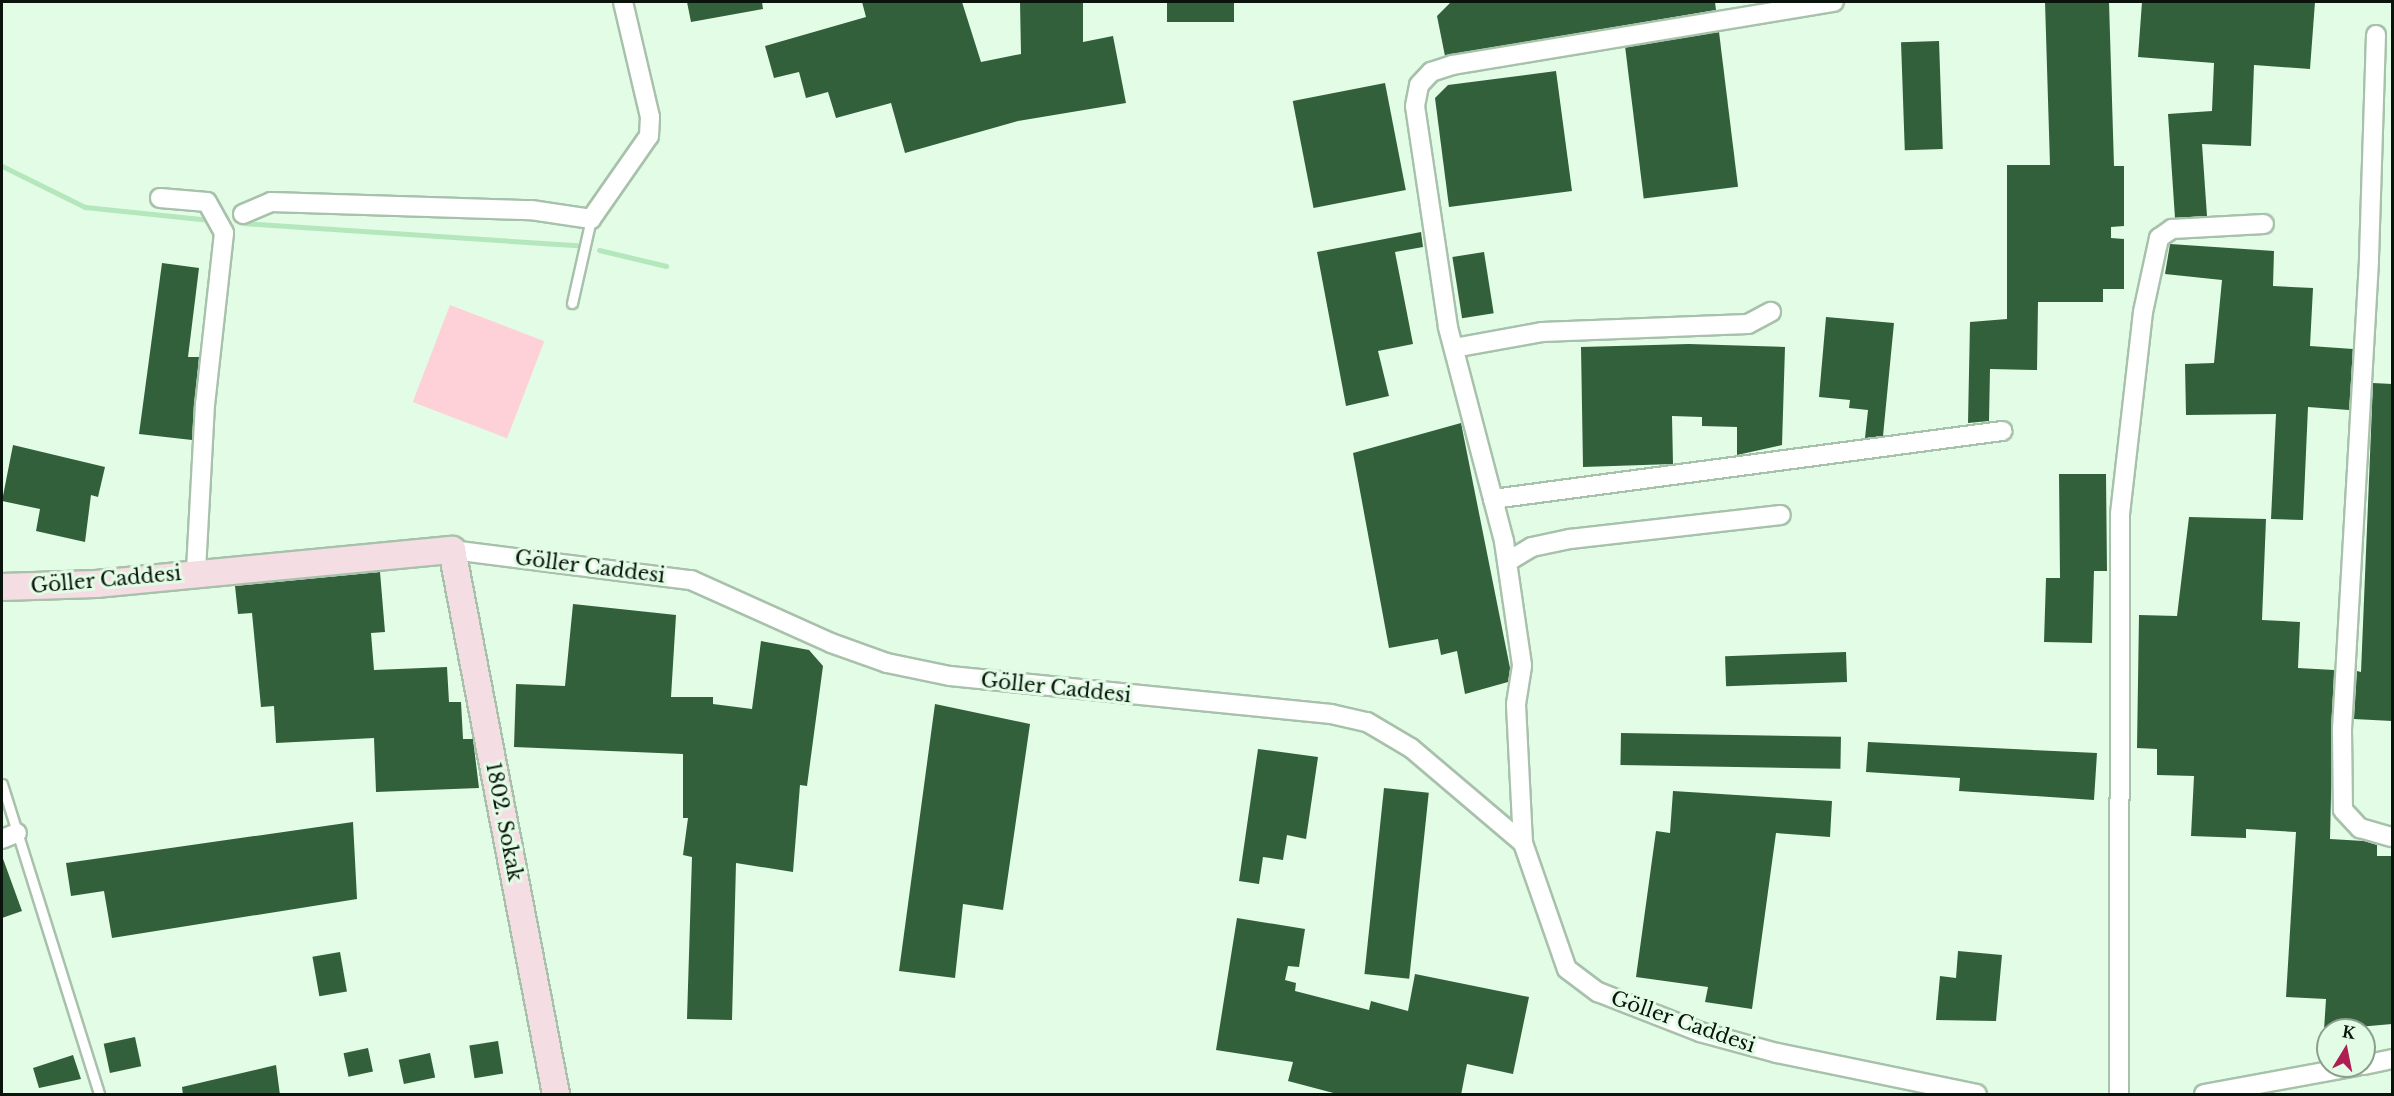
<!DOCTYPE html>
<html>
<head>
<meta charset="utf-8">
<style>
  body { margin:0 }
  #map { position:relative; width:2394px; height:1096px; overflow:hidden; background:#e2fce5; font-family:"Libre Baskerville",serif }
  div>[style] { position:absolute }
  .green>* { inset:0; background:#fed0d8; transform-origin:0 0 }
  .stream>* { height:5px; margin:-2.5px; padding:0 2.5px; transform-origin:2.5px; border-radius:2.5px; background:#b4e7bb }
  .building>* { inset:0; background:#32603b; transform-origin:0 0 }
  .roads { filter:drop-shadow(2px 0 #a8c1ab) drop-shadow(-2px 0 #a8c1ab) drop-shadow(0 2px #a8c1ab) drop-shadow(0 -2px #a8c1ab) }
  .lane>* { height:9px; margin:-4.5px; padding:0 4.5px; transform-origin:4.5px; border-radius:4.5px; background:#fff }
  .street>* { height:18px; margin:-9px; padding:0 9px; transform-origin:9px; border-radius:9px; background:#fff }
  .secondary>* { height:26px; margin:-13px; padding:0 13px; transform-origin:13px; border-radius:13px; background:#f5dee3 }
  span { translate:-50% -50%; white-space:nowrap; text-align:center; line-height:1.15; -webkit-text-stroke:6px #e2fce5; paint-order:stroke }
  .street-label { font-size:20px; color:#0a130c }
  .frame { position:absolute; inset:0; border:3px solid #0a130c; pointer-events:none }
  .north { position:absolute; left:2316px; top:1018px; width:60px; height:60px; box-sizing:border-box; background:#e2fce5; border:2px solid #8c9f8e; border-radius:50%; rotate:10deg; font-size:16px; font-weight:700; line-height:24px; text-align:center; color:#0a130c }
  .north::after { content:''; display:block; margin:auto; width:21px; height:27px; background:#ae1e52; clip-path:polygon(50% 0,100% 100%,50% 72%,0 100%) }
</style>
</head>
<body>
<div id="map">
  <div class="green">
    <i style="left:450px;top:305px;width:101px;height:104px;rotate:21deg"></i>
  </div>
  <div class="stream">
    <i style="left:2px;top:166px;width:93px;rotate:26.3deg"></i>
    <i style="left:85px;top:207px;width:126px;rotate:5.9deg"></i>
    <i style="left:242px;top:223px;width:336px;rotate:3.8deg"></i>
    <i style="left:599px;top:250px;width:69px;rotate:13.4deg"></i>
  </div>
  <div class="building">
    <i style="clip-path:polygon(687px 2px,762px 2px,763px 9px,691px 22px)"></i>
    <i style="clip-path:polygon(862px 2px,962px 2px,981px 62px,1021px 54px,1020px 2px,1083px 2px,1083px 42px,1113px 36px,1126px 103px,1018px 121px,905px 153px,891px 103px,836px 118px,828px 92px,806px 98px,799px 72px,774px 78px,765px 46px,866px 17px)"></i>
    <i style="left:1167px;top:2px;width:67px;height:20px"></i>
    <i style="clip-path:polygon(1451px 2px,1715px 2px,1716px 10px,1445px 56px,1437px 16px)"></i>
    <i style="clip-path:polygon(2045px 2px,2109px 2px,2114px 166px,2124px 166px,2124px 226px,2111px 227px,2111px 238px,2124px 239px,2124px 289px,2103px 289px,2103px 302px,2038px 302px,2037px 370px,1990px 369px,1989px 421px,1968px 423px,1970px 322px,2007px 319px,2007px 165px,2050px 165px)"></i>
    <i style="clip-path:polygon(2142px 2px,2315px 2px,2310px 69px,2254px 65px,2251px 146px,2202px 144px,2207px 216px,2175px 218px,2168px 114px,2212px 111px,2214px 63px,2138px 57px)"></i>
    <i style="left:1719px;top:32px;width:156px;height:95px;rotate:83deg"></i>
    <i style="left:1939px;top:41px;width:108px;height:38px;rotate:88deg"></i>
    <i style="clip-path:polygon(1556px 71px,1572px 191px,1449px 207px,1435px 98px,1448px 85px)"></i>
    <i style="left:1385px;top:83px;width:109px;height:94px;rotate:79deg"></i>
    <i style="clip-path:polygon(1421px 232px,1423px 247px,1395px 252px,1413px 344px,1378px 351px,1389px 396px,1346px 406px,1317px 252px)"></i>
    <i style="clip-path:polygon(2170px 244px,2274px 251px,2273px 286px,2313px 288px,2310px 346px,2353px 349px,2349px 410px,2308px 407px,2303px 520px,2271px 519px,2276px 414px,2186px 415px,2185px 364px,2214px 363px,2222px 280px,2165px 274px)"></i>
    <i style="left:1484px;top:252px;width:62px;height:32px;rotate:81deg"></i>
    <i style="clip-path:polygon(162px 263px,199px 268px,188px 357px,199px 357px,192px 440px,139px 434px)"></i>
    <i style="clip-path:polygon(1826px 317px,1894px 323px,1883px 436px,1865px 438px,1868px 410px,1849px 408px,1850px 400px,1819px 397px)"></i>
    <i style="clip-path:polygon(1689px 344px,1785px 347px,1782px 445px,1737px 455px,1737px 427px,1702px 426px,1702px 417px,1672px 416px,1673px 464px,1583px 467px,1581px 347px)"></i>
    <i style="clip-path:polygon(2373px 383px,2392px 384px,2392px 721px,2354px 719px,2357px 671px,2361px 672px)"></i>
    <i style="clip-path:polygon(1461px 423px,1510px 668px,1508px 682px,1465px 694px,1457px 651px,1441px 655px,1438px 639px,1389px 648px,1353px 453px)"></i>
    <i style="clip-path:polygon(13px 445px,105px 467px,98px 497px,91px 495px,85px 542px,36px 531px,40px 509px,2px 501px)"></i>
    <i style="clip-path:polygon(2059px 474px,2106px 474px,2107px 571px,2094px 571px,2092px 643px,2044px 642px,2046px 578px,2060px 578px)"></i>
    <i style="clip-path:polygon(2189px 517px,2266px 519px,2262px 620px,2300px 622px,2298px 668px,2334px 670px,2330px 839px,2364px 841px,2377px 845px,2377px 856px,2392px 856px,2392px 1024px,2324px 1030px,2326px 999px,2286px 997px,2296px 832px,2246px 829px,2246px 838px,2191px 836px,2194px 776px,2157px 775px,2157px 749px,2137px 748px,2139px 615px,2177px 616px)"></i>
    <i style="clip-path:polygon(380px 572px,385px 632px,371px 633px,374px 670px,447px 667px,449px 702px,461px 702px,463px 739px,473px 739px,479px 788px,376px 792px,374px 738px,276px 743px,274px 706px,261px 707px,252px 613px,238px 614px,235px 586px)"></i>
    <i style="clip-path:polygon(573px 604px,676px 615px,671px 697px,713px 697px,713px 704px,752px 709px,761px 641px,809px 650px,823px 666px,807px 786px,800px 785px,793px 872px,736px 863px,732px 1020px,687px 1019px,692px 857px,683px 855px,688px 818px,683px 818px,683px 754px,514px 747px,516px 684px,565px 686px)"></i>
    <i style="left:1846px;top:652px;width:30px;height:121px;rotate:88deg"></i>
    <i style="clip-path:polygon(935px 704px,1030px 724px,1003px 910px,963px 904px,955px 978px,899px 971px)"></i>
    <i style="left:1621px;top:733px;width:220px;height:32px;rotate:1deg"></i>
    <i style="clip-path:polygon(1868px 742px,2097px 753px,2094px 800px,1959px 791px,1960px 778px,1866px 772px)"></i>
    <i style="clip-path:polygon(1258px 749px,1318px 757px,1306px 839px,1287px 835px,1283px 860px,1263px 857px,1259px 884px,1239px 881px)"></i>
    <i style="left:1384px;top:788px;width:45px;height:187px;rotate:6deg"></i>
    <i style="clip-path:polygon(1673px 791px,1832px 801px,1830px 837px,1776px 833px,1752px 1009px,1705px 1002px,1708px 987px,1636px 977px,1656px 831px,1670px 833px)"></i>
    <i style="clip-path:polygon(353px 822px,357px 899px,112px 938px,104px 891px,71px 896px,66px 863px)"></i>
    <i style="clip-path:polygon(2px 856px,22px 911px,2px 918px)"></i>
    <i style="clip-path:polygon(1237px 918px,1305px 929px,1299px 967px,1288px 966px,1285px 980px,1296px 983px,1295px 991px,1369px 1010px,1371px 1001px,1408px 1011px,1415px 974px,1529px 997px,1513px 1074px,1467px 1064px,1461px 1095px,1341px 1095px,1288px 1081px,1293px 1062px,1216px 1050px)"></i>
    <i style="clip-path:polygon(1958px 951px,2002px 955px,1996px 1021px,1936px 1020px,1940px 976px,1956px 978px)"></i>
    <i style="left:340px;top:952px;width:40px;height:28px;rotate:80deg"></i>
    <i style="left:135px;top:1037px;width:30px;height:32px;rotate:78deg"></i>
    <i style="left:498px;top:1041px;width:33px;height:29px;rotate:81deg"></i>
    <i style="left:368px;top:1048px;width:24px;height:25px;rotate:78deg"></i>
    <i style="left:430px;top:1053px;width:25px;height:32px;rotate:78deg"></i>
    <i style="clip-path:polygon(73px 1055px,81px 1079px,39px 1088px,33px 1068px)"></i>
    <i style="clip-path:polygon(276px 1065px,280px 1095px,183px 1095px,182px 1087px)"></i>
  </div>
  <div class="roads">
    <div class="lane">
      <i style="left:572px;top:303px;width:86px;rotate:-77.3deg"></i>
      <i style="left:2px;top:784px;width:325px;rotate:72.6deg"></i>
    </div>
    <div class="street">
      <i style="left:2376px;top:35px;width:226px;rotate:91.8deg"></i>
      <i style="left:2369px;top:261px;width:470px;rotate:93.3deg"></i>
      <i style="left:2342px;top:730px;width:80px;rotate:89.3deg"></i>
      <i style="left:2343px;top:810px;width:25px;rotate:47deg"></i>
      <i style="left:2360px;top:828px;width:33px;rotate:16deg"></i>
      <i style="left:160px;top:198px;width:47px;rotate:4.9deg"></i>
      <i style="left:207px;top:202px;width:35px;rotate:61deg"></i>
      <i style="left:224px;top:233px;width:172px;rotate:96.3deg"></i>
      <i style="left:205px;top:404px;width:168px;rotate:93.1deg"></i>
      <i style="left:243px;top:214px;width:30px;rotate:-23deg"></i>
      <i style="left:271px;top:202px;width:260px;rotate:1.8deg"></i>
      <i style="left:531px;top:210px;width:61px;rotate:8.5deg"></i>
      <i style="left:591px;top:219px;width:101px;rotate:-55.1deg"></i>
      <i style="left:649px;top:136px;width:19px;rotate:-87deg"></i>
      <i style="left:650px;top:117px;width:118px;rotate:-103.2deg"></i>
      <i style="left:1454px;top:348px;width:89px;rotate:-10.3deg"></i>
      <i style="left:1542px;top:332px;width:206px;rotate:-2.2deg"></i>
      <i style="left:1748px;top:324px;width:26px;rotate:-28deg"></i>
      <i style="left:1493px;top:499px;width:514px;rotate:-7.61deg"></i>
      <i style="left:452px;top:550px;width:241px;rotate:7.2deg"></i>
      <i style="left:691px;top:580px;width:154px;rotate:24.2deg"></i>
      <i style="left:831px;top:643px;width:59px;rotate:19.7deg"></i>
      <i style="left:887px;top:663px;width:64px;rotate:11.7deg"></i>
      <i style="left:950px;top:676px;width:383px;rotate:5.7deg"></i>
      <i style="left:1331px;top:714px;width:37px;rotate:13deg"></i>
      <i style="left:1367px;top:722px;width:51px;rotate:30.6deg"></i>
      <i style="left:1411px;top:748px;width:147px;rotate:40.3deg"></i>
      <i style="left:1523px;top:843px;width:133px;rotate:70.8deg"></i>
      <i style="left:1567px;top:969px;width:39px;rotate:37deg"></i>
      <i style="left:1598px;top:992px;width:110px;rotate:21.4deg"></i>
      <i style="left:1700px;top:1032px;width:80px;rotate:15.3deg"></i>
      <i style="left:1777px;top:1053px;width:204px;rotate:11.6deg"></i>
      <i style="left:1507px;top:562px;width:29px;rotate:-31deg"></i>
      <i style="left:1532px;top:547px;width:39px;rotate:-12deg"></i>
      <i style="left:1570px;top:539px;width:212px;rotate:-6.5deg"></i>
      <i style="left:2px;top:839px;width:16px;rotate:-22deg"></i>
      <i style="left:1523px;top:843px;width:139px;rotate:-92.9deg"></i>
      <i style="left:1516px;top:704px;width:39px;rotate:-81deg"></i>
      <i style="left:1522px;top:665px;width:125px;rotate:-98.3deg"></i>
      <i style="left:1504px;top:541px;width:221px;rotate:-104.7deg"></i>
      <i style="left:1448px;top:327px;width:223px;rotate:-98.5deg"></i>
      <i style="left:1415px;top:106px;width:21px;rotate:-79deg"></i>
      <i style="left:1419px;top:85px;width:18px;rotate:-47deg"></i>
      <i style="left:1431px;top:72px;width:23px;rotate:-18deg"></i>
      <i style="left:1453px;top:65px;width:386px;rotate:-9.4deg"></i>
      <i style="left:2364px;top:1065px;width:29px;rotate:-12deg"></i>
      <i style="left:2119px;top:1094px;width:580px;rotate:-89.9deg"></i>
      <i style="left:2120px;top:514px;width:203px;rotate:-83.5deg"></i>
      <i style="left:2143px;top:312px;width:76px;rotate:-77.8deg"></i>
      <i style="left:2159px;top:238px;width:16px;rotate:-35deg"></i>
      <i style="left:2172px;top:229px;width:92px;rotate:-3.1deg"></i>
      <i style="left:2204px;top:1094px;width:156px;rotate:-10.4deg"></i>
    </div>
    <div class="secondary">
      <i style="left:2px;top:587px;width:94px;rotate:-1.8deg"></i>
      <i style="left:96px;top:584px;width:358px;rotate:-5.5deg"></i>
      <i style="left:452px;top:550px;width:554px;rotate:79.18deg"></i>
    </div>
  </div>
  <div class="street-label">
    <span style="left:590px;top:567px;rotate:7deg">Göller Caddesi</span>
    <span style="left:106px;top:580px;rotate:-5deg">Göller Caddesi</span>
    <span style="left:1056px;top:688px;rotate:6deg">Göller Caddesi</span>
    <span style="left:504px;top:822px;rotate:79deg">1802. Sokak</span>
    <span style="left:1683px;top:1022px;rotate:19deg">Göller Caddesi</span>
  </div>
  <div class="frame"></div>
  <div class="north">K</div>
</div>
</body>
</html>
